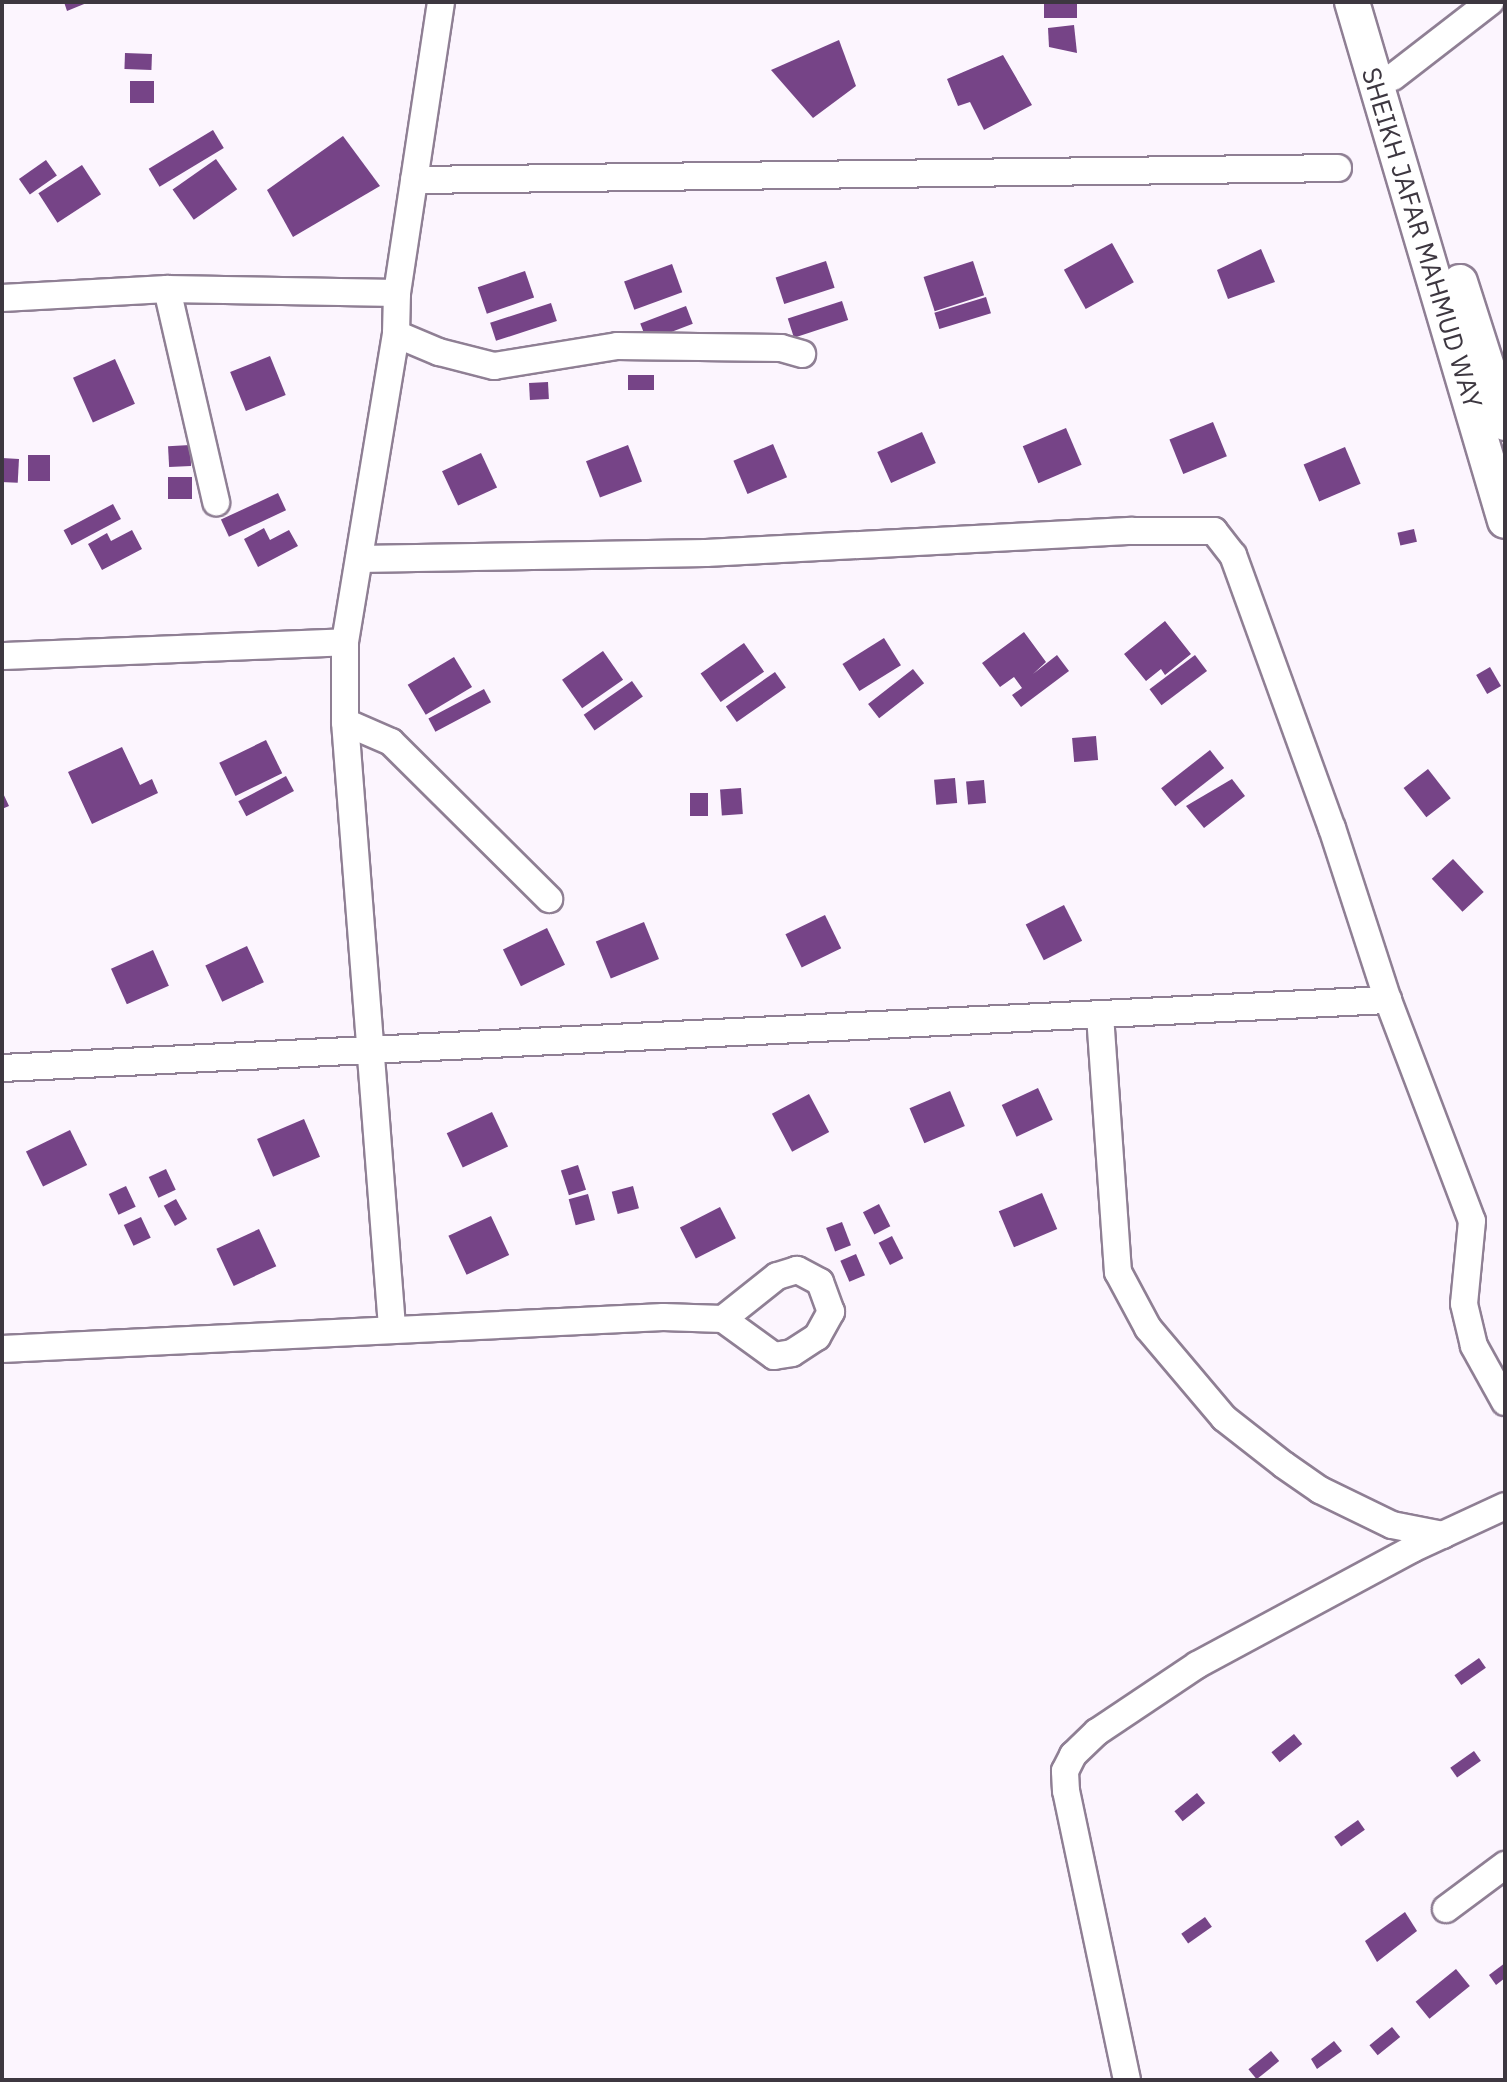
<!DOCTYPE html>
<html>
<head>
<meta charset="utf-8">
<style>
  body { margin:0 }
  #map { position:relative; width:1507px; height:2082px; overflow:hidden; background:#fcf5fe; font-family:"IBM Plex Sans",sans-serif }
  div>[style] { position:absolute }
  .building>* { inset:0; background:#764487; transform-origin:0 0 }
  .roads { filter:drop-shadow(2px 0 #8f7f94) drop-shadow(-2px 0 #8f7f94) drop-shadow(0 2px #8f7f94) drop-shadow(0 -2px #8f7f94) }
  .minor>* { height:26px; margin:-13px; padding:0 13px; transform-origin:13px; border-radius:13px; background:#fff }
  .major>* { height:34px; margin:-17px; padding:0 17px; transform-origin:17px; border-radius:17px; background:#fff }
  span { translate:-50% -50%; white-space:nowrap; text-align:center; line-height:1.15; -webkit-text-stroke:8px #fff; paint-order:stroke }
  .street-label { font-size:26px; color:#3d3740 }
  .frame { position:absolute; inset:0; border:4px solid #3d3740; pointer-events:none }
</style>
</head>
<body>
<div id="map">
  <div class="building">
    <i style="clip-path:polygon(64px 2px,89px 2px,67px 11px)"></i>
    <i style="left:1044px;top:2px;width:33px;height:16px"></i>
    <i style="clip-path:polygon(1074px 25px,1077px 53px,1049px 47px,1048px 28px)"></i>
    <i style="clip-path:polygon(839px 40px,856px 86px,813px 118px,771px 70px)"></i>
    <i style="left:125px;top:53px;width:27px;height:16px;rotate:2deg"></i>
    <i style="clip-path:polygon(1003px 55px,1032px 105px,984px 130px,970px 102px,958px 106px,947px 79px)"></i>
    <i style="left:130px;top:81px;width:24px;height:22px"></i>
    <i style="left:213px;top:130px;width:21px;height:75px;rotate:59deg"></i>
    <i style="clip-path:polygon(343px 136px,380px 186px,293px 237px,267px 190px)"></i>
    <i style="left:216px;top:159px;width:37px;height:53px;rotate:55deg"></i>
    <i style="left:46px;top:160px;width:19px;height:33px;rotate:55deg"></i>
    <i style="left:82px;top:165px;width:35px;height:52px;rotate:57deg"></i>
    <i style="left:1112px;top:243px;width:45px;height:55px;rotate:61deg"></i>
    <i style="clip-path:polygon(1261px 249px,1275px 282px,1228px 299px,1217px 270px)"></i>
    <i style="left:826px;top:261px;width:28px;height:53px;rotate:72deg"></i>
    <i style="left:973px;top:261px;width:36px;height:52px;rotate:72deg"></i>
    <i style="left:672px;top:264px;width:30px;height:51px;rotate:70deg"></i>
    <i style="left:525px;top:271px;width:28px;height:50px;rotate:71deg"></i>
    <i style="left:986px;top:297px;width:17px;height:54px;rotate:73deg"></i>
    <i style="left:842px;top:301px;width:20px;height:57px;rotate:72deg"></i>
    <i style="left:551px;top:303px;width:19px;height:64px;rotate:72deg"></i>
    <i style="left:686px;top:306px;width:19px;height:49px;rotate:69deg"></i>
    <i style="left:270px;top:356px;width:42px;height:43px;rotate:68deg"></i>
    <i style="left:115px;top:359px;width:49px;height:46px;rotate:66deg"></i>
    <i style="left:654px;top:375px;width:15px;height:26px;rotate:90deg"></i>
    <i style="left:548px;top:382px;width:17px;height:19px;rotate:87deg"></i>
    <i style="left:1213px;top:422px;width:37px;height:47px;rotate:68deg"></i>
    <i style="left:1066px;top:428px;width:40px;height:47px;rotate:67deg"></i>
    <i style="left:922px;top:432px;width:34px;height:49px;rotate:66deg"></i>
    <i style="left:773px;top:444px;width:36px;height:43px;rotate:67deg"></i>
    <i style="left:190px;top:445px;width:21px;height:22px;rotate:87deg"></i>
    <i style="left:628px;top:445px;width:39px;height:45px;rotate:69deg"></i>
    <i style="left:1345px;top:447px;width:40px;height:45px;rotate:67deg"></i>
    <i style="left:481px;top:453px;width:38px;height:43px;rotate:65deg"></i>
    <i style="left:50px;top:455px;width:26px;height:22px;rotate:90deg"></i>
    <i style="left:2px;top:458px;width:17px;height:24px;rotate:3deg"></i>
    <i style="left:168px;top:477px;width:24px;height:22px"></i>
    <i style="left:278px;top:493px;width:19px;height:63px;rotate:65deg"></i>
    <i style="left:113px;top:504px;width:17px;height:56px;rotate:62deg"></i>
    <i style="clip-path:polygon(264px 528px,270px 540px,289px 530px,298px 546px,258px 567px,244px 539px)"></i>
    <i style="left:1414px;top:529px;width:13px;height:17px;rotate:77deg"></i>
    <i style="clip-path:polygon(132px 530px,142px 549px,102px 570px,88px 544px,107px 533px,111px 541px)"></i>
    <i style="clip-path:polygon(1165px 621px,1191px 654px,1165px 675px,1161px 669px,1146px 681px,1124px 654px)"></i>
    <i style="clip-path:polygon(1024px 632px,1046px 662px,1033px 674px,1057px 655px,1069px 671px,1021px 707px,1012px 695px,1022px 688px,1014px 677px,1000px 687px,982px 663px)"></i>
    <i style="left:884px;top:638px;width:32px;height:49px;rotate:58deg"></i>
    <i style="left:744px;top:643px;width:35px;height:53px;rotate:55deg"></i>
    <i style="left:603px;top:651px;width:35px;height:50px;rotate:55deg"></i>
    <i style="left:1195px;top:655px;width:20px;height:57px;rotate:53deg"></i>
    <i style="left:454px;top:657px;width:35px;height:54px;rotate:59deg"></i>
    <i style="left:1490px;top:667px;width:22px;height:16px;rotate:60deg"></i>
    <i style="left:913px;top:669px;width:18px;height:57px;rotate:52deg"></i>
    <i style="left:775px;top:672px;width:19px;height:60px;rotate:55deg"></i>
    <i style="left:632px;top:681px;width:19px;height:59px;rotate:55deg"></i>
    <i style="left:484px;top:689px;width:15px;height:63px;rotate:62deg"></i>
    <i style="left:1096px;top:736px;width:24px;height:24px;rotate:85deg"></i>
    <i style="left:266px;top:740px;width:37px;height:52px;rotate:64deg"></i>
    <i style="clip-path:polygon(122px 747px,140px 785px,152px 779px,158px 793px,92px 824px,68px 772px)"></i>
    <i style="left:1210px;top:750px;width:23px;height:62px;rotate:52deg"></i>
    <i style="left:1428px;top:769px;width:37px;height:31px;rotate:52deg"></i>
    <i style="left:286px;top:776px;width:17px;height:54px;rotate:62deg"></i>
    <i style="left:955px;top:778px;width:25px;height:21px;rotate:85deg"></i>
    <i style="clip-path:polygon(1232px 779px,1245px 796px,1204px 828px,1186px 806px)"></i>
    <i style="left:984px;top:780px;width:23px;height:18px;rotate:85deg"></i>
    <i style="left:741px;top:788px;width:26px;height:21px;rotate:86deg"></i>
    <i style="clip-path:polygon(2px 791px,9px 806px,2px 809px)"></i>
    <i style="left:690px;top:793px;width:18px;height:23px"></i>
    <i style="left:1453px;top:859px;width:45px;height:29px;rotate:47deg"></i>
    <i style="left:1064px;top:905px;width:40px;height:43px;rotate:63deg"></i>
    <i style="left:825px;top:915px;width:37px;height:44px;rotate:64deg"></i>
    <i style="left:644px;top:922px;width:40px;height:52px;rotate:68deg"></i>
    <i style="left:547px;top:928px;width:41px;height:49px;rotate:64deg"></i>
    <i style="left:247px;top:946px;width:40px;height:46px;rotate:65deg"></i>
    <i style="left:153px;top:950px;width:39px;height:46px;rotate:66deg"></i>
    <i style="left:1038px;top:1088px;width:35px;height:40px;rotate:65deg"></i>
    <i style="left:950px;top:1091px;width:38px;height:44px;rotate:67deg"></i>
    <i style="left:809px;top:1094px;width:43px;height:42px;rotate:62deg"></i>
    <i style="left:492px;top:1112px;width:38px;height:50px;rotate:65deg"></i>
    <i style="left:304px;top:1119px;width:41px;height:51px;rotate:67deg"></i>
    <i style="left:70px;top:1130px;width:39px;height:49px;rotate:64deg"></i>
    <i style="left:578px;top:1165px;width:26px;height:18px;rotate:72deg"></i>
    <i style="left:166px;top:1169px;width:23px;height:19px;rotate:65deg"></i>
    <i style="left:126px;top:1186px;width:23px;height:19px;rotate:65deg"></i>
    <i style="left:633px;top:1186px;width:23px;height:22px;rotate:75deg"></i>
    <i style="left:1042px;top:1193px;width:39px;height:47px;rotate:67deg"></i>
    <i style="left:588px;top:1194px;width:27px;height:20px;rotate:75deg"></i>
    <i style="left:176px;top:1199px;width:23px;height:14px;rotate:61deg"></i>
    <i style="left:879px;top:1204px;width:25px;height:18px;rotate:63deg"></i>
    <i style="left:720px;top:1207px;width:35px;height:45px;rotate:63deg"></i>
    <i style="left:491px;top:1216px;width:43px;height:47px;rotate:65deg"></i>
    <i style="left:141px;top:1217px;width:23px;height:19px;rotate:65deg"></i>
    <i style="left:842px;top:1222px;width:25px;height:17px;rotate:69deg"></i>
    <i style="left:259px;top:1229px;width:41px;height:47px;rotate:65deg"></i>
    <i style="left:892px;top:1236px;width:25px;height:15px;rotate:63deg"></i>
    <i style="left:856px;top:1254px;width:23px;height:17px;rotate:67deg"></i>
    <i style="left:1479px;top:1658px;width:12px;height:30px;rotate:55deg"></i>
    <i style="left:1294px;top:1734px;width:13px;height:29px;rotate:51deg"></i>
    <i style="left:1474px;top:1751px;width:12px;height:29px;rotate:55deg"></i>
    <i style="left:1197px;top:1793px;width:13px;height:29px;rotate:51deg"></i>
    <i style="left:1358px;top:1820px;width:12px;height:29px;rotate:55deg"></i>
    <i style="clip-path:polygon(1405px 1912px,1417px 1931px,1377px 1962px,1365px 1941px)"></i>
    <i style="left:1205px;top:1917px;width:12px;height:29px;rotate:55deg"></i>
    <i style="clip-path:polygon(1505px 1963px,1505px 1978px,1496px 1985px,1489px 1975px)"></i>
    <i style="left:1456px;top:1969px;width:22px;height:52px;rotate:51deg"></i>
    <i style="left:1392px;top:2027px;width:13px;height:29px;rotate:51deg"></i>
    <i style="clip-path:polygon(1334px 2041px,1342px 2051px,1317px 2069px,1311px 2059px)"></i>
    <i style="left:1271px;top:2051px;width:13px;height:29px;rotate:51deg"></i>
  </div>
  <div class="roads">
    <div class="minor">
      <i style="left:1393px;top:77px;width:123px;rotate:-37.7deg"></i>
      <i style="left:414px;top:180px;width:924px;rotate:-0.74deg"></i>
      <i style="left:167px;top:289px;width:219px;rotate:77deg"></i>
      <i style="left:2px;top:298px;width:165px;rotate:-3.1deg"></i>
      <i style="left:167px;top:289px;width:230px;rotate:1deg"></i>
      <i style="left:396px;top:334px;width:47px;rotate:22.7deg"></i>
      <i style="left:439px;top:352px;width:57px;rotate:14.3deg"></i>
      <i style="left:494px;top:366px;width:125px;rotate:-9.2deg"></i>
      <i style="left:617px;top:346px;width:164px;rotate:0.7deg"></i>
      <i style="left:781px;top:348px;width:22px;rotate:16deg"></i>
      <i style="left:359px;top:559px;width:347px;rotate:-1deg"></i>
      <i style="left:706px;top:553px;width:427px;rotate:-3deg"></i>
      <i style="left:1132px;top:531px;width:82px"></i>
      <i style="left:1214px;top:531px;width:31px;rotate:52deg"></i>
      <i style="left:1233px;top:555px;width:290px;rotate:70.1deg"></i>
      <i style="left:1332px;top:828px;width:181px;rotate:72deg"></i>
      <i style="left:1388px;top:1000px;width:236px;rotate:69.2deg"></i>
      <i style="left:1472px;top:1221px;width:83px;rotate:95.5deg"></i>
      <i style="left:1464px;top:1304px;width:43px;rotate:76.6deg"></i>
      <i style="left:1474px;top:1346px;width:64px;rotate:61deg"></i>
      <i style="left:2px;top:656px;width:343px;rotate:-2.3deg"></i>
      <i style="left:345px;top:722px;width:50px;rotate:23.5deg"></i>
      <i style="left:391px;top:742px;width:223px;rotate:44.8deg"></i>
      <i style="left:1100px;top:1015px;width:258px;rotate:86deg"></i>
      <i style="left:1118px;top:1272px;width:64px;rotate:61.8deg"></i>
      <i style="left:1148px;top:1328px;width:118px;rotate:49.8deg"></i>
      <i style="left:1224px;top:1418px;width:76px;rotate:38.1deg"></i>
      <i style="left:1284px;top:1465px;width:44px;rotate:34.8deg"></i>
      <i style="left:1320px;top:1490px;width:80px;rotate:25.9deg"></i>
      <i style="left:1392px;top:1525px;width:52px;rotate:11.1deg"></i>
      <i style="left:2px;top:1068px;width:1388px;rotate:-2.81deg"></i>
      <i style="left:392px;top:1327px;width:607px;rotate:-94.44deg"></i>
      <i style="left:345px;top:722px;width:80px;rotate:-90deg"></i>
      <i style="left:345px;top:642px;width:312px;rotate:-80.6deg"></i>
      <i style="left:396px;top:334px;width:41px;rotate:-88.6deg"></i>
      <i style="left:397px;top:293px;width:294px;rotate:-81.4deg"></i>
      <i style="left:2px;top:1349px;width:662px;rotate:-2.77deg"></i>
      <i style="left:663px;top:1317px;width:60px;rotate:1.9deg"></i>
      <i style="left:723px;top:1319px;width:63px;rotate:36deg"></i>
      <i style="left:774px;top:1356px;width:18px;rotate:-9deg"></i>
      <i style="left:792px;top:1353px;width:30px;rotate:-33deg"></i>
      <i style="left:817px;top:1337px;width:29px;rotate:-61deg"></i>
      <i style="left:831px;top:1312px;width:32px;rotate:-110deg"></i>
      <i style="left:820px;top:1282px;width:26px;rotate:-152deg"></i>
      <i style="left:797px;top:1270px;width:21px;rotate:163deg"></i>
      <i style="left:777px;top:1276px;width:69px;rotate:141.5deg"></i>
      <i style="left:1446px;top:1909px;width:74px;rotate:-36.7deg"></i>
      <i style="left:1127px;top:2080px;width:295px;rotate:-101.9deg"></i>
      <i style="left:1066px;top:1791px;width:20px;rotate:-93deg"></i>
      <i style="left:1065px;top:1771px;width:18px;rotate:-63deg"></i>
      <i style="left:1073px;top:1755px;width:33px;rotate:-44deg"></i>
      <i style="left:1097px;top:1732px;width:120px;rotate:-33.8deg"></i>
      <i style="left:1197px;top:1665px;width:244px;rotate:-28.3deg"></i>
      <i style="left:1412px;top:1549px;width:102px;rotate:-24.8deg"></i>
    </div>
    <div class="major">
      <i style="left:1352px;top:2px;width:541px;rotate:73.57deg"></i>
      <i style="left:1460px;top:282px;width:148px;rotate:72.3deg"></i>
    </div>
  </div>
  <div class="street-label">
    <span style="left:1422px;top:238px;rotate:73deg">SHEIKH JAFAR MAHMUD WAY</span>
  </div>
  <div class="frame"></div>
</div>
</body>
</html>
